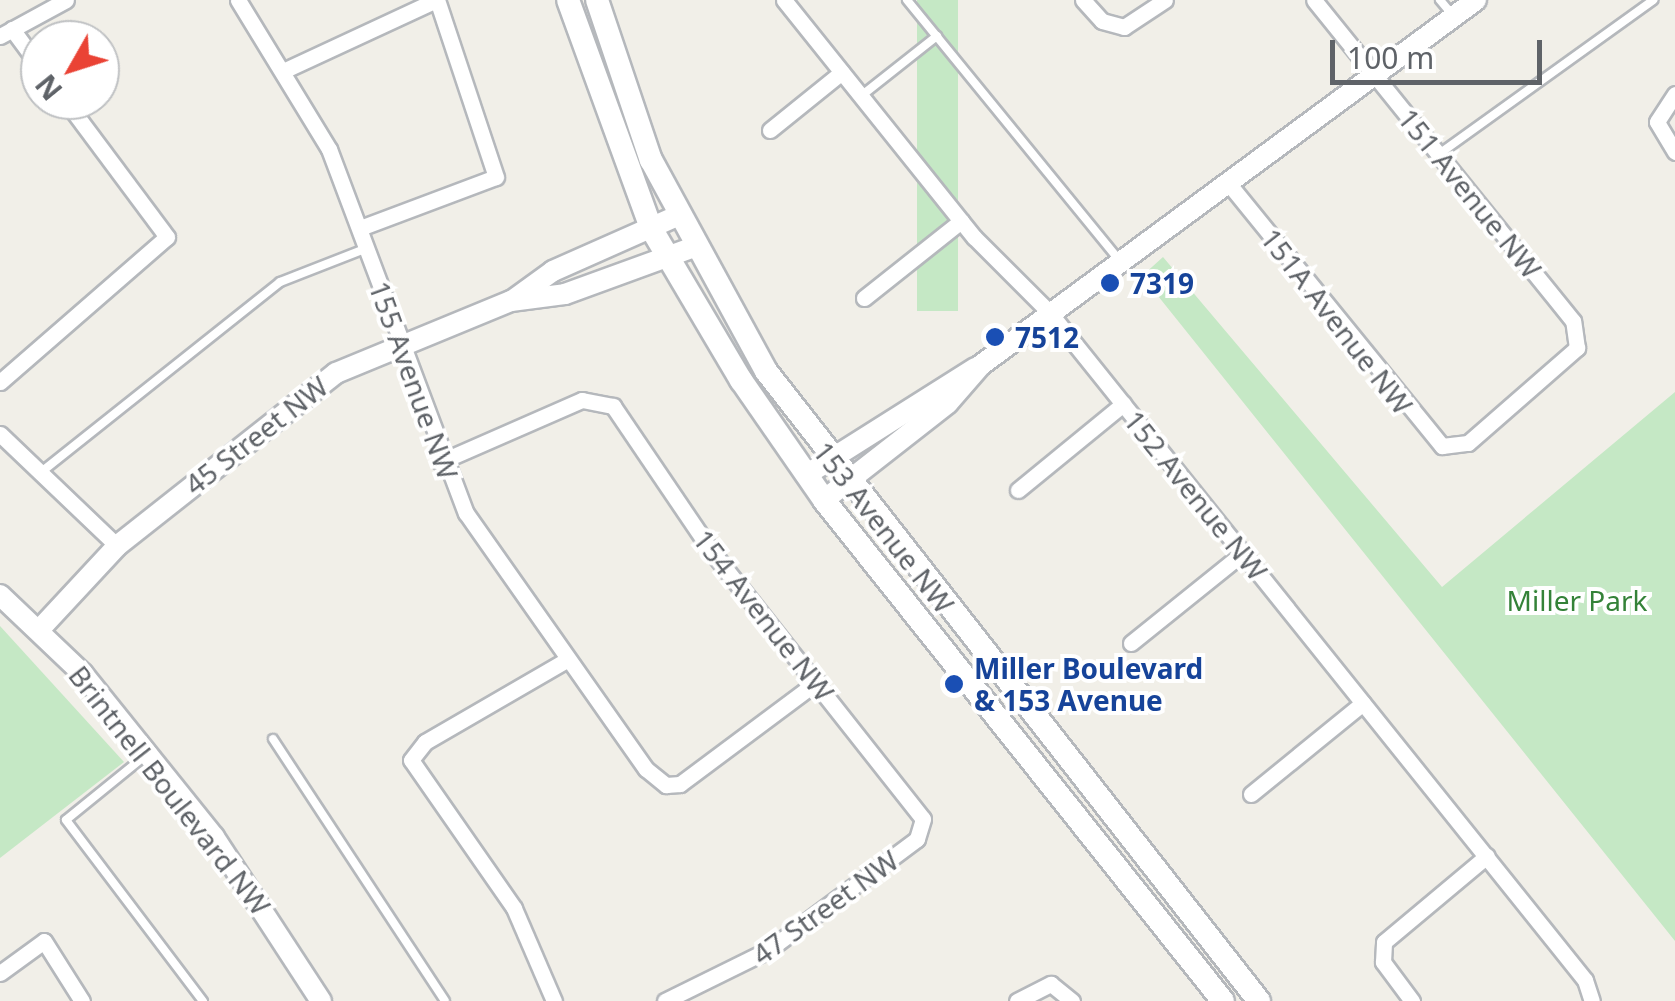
<!DOCTYPE html>
<html>
<head>
<meta charset="utf-8">
<style>
  body { margin:0 }
  #map { position:relative; width:1675px; height:1001px; overflow:hidden; background:#f1efe8; font-family:"Noto Sans",sans-serif }
  div>[style] { position:absolute }
  .green>* { inset:0; background:#c5e8c5; transform-origin:0 0 }
  .roads { filter:drop-shadow(2px 0 #b5b8bc) drop-shadow(-2px 0 #b5b8bc) drop-shadow(0 2px #b5b8bc) drop-shadow(0 -2px #b5b8bc) }
  .service>* { height:8px; margin:-4px; padding:0 4px; transform-origin:4px; border-radius:4px; background:#fff }
  .minor>* { height:15px; margin:-7.5px; padding:0 7.5px; transform-origin:7.5px; border-radius:7.5px; background:#fff }
  .tertiary>* { height:20px; margin:-10px; padding:0 10px; transform-origin:10px; border-radius:10px; background:#fff }
  .secondary>* { height:22px; margin:-11px; padding:0 11px; transform-origin:11px; border-radius:11px; background:#fff }
  .dots>* { width:28px; height:28px; translate:-50% -50%; box-sizing:border-box; border:5px solid #fff; border-radius:50% }
  span { translate:-50% -50%; white-space:nowrap; text-align:center; line-height:1.15; -webkit-text-stroke:8px #fff; paint-order:stroke }
  .street-label { font-size:28px; color:#5f6368 }
  .transit-label { font-size:28px; color:#164399; font-weight:700 }
  .left { translate:0 -50%; text-align:left }
  .park-label { font-size:28px; color:#348238 }
  .north { position:absolute; left:20px; top:20px; width:100px; height:100px; box-sizing:border-box; background:#fff; border:2px solid #bfc1c3; border-radius:50%; rotate:231deg; font-size:28px; font-weight:700; line-height:40px; text-align:center; color:#5f6368 }
  .north::after { content:''; display:block; margin:auto; width:35px; height:45px; background:#ea4335; clip-path:polygon(50% 0,100% 100%,50% 72%,0 100%) }
  .scale { position:absolute; left:1330px; top:40px; width:212px; height:45px; box-sizing:border-box; border:5px solid #5f6368; border-top:0; padding-left:12px; font-size:30px; line-height:35px; white-space:nowrap; color:#5f6368; -webkit-text-stroke:8px #fff; paint-order:stroke }
</style>
</head>
<body>
<div id="map">
  <div class="green">
    <i style="left:917px;top:0;width:41px;height:311px"></i>
    <i style="clip-path:polygon(1163px 257px,1442px 587px,1675px 392px,1675px 941px,1142px 276px)"></i>
    <i style="clip-path:polygon(0 626px,124px 762px,0 858px)"></i>
  </div>
  <div class="roads">
    <div class="service">
      <i style="left:907px;top:0;width:334px;rotate:50.8deg"></i>
      <i style="left:1440px;top:0;width:17px;rotate:50deg"></i>
      <i style="left:861px;top:96px;width:97px;rotate:-38.3deg"></i>
      <i style="left:1439px;top:154px;width:264px;rotate:-35.7deg"></i>
      <i style="left:40px;top:473px;width:307px;rotate:-38.5deg"></i>
      <i style="left:280px;top:282px;width:93px;rotate:-21.3deg"></i>
      <i style="left:273px;top:739px;width:313px;rotate:56.7deg"></i>
      <i style="left:146px;top:755px;width:103px;rotate:140.9deg"></i>
      <i style="left:66px;top:820px;width:227px;rotate:52.9deg"></i>
    </div>
    <div class="minor">
      <i style="left:238px;top:0;width:175px;rotate:58.6deg"></i>
      <i style="left:329px;top:149px;width:389px;rotate:69.4deg"></i>
      <i style="left:466px;top:513px;width:313px;rotate:54.9deg"></i>
      <i style="left:646px;top:769px;width:26px;rotate:39deg"></i>
      <i style="left:666px;top:785px;width:14px;rotate:-4deg"></i>
      <i style="left:680px;top:784px;width:171px;rotate:-36.7deg"></i>
      <i style="left:784px;top:0;width:304px;rotate:51.3deg"></i>
      <i style="left:974px;top:237px;width:107px;rotate:45deg"></i>
      <i style="left:1050px;top:313px;width:855px;rotate:51.27deg"></i>
      <i style="left:1585px;top:980px;width:22px;rotate:72deg"></i>
      <i style="left:1083px;top:0;width:28px;rotate:48deg"></i>
      <i style="left:1102px;top:21px;width:23px;rotate:15deg"></i>
      <i style="left:1124px;top:27px;width:49px;rotate:-33.4deg"></i>
      <i style="left:12px;top:29px;width:47px;rotate:53.6deg"></i>
      <i style="left:0;top:36px;width:75px;rotate:-28.6deg"></i>
      <i style="left:283px;top:71px;width:169px;rotate:-24.9deg"></i>
      <i style="left:1675px;top:94px;width:33px;rotate:123deg"></i>
      <i style="left:1657px;top:122px;width:35px;rotate:59deg"></i>
      <i style="left:770px;top:130px;width:92px;rotate:-38.9deg"></i>
      <i style="left:1229px;top:184px;width:338px;rotate:50.9deg"></i>
      <i style="left:1442px;top:446px;width:26px;rotate:-7deg"></i>
      <i style="left:1468px;top:443px;width:145px;rotate:-41.1deg"></i>
      <i style="left:1577px;top:348px;width:27px;rotate:-98deg"></i>
      <i style="left:1573px;top:321px;width:412px;rotate:-128.9deg"></i>
      <i style="left:360px;top:228px;width:145px;rotate:-20.6deg"></i>
      <i style="left:496px;top:177px;width:187px;rotate:-108.4deg"></i>
      <i style="left:864px;top:298px;width:124px;rotate:-38.4deg"></i>
      <i style="left:0;top:382px;width:221px;rotate:-41deg"></i>
      <i style="left:167px;top:237px;width:171px;rotate:-126.7deg"></i>
      <i style="left:0;top:434px;width:162px;rotate:43.7deg"></i>
      <i style="left:440px;top:462px;width:155px;rotate:-23.6deg"></i>
      <i style="left:582px;top:400px;width:32px;rotate:11deg"></i>
      <i style="left:613px;top:406px;width:171px;rotate:55.9deg"></i>
      <i style="left:709px;top:548px;width:345px;rotate:51.7deg"></i>
      <i style="left:923px;top:819px;width:21px;rotate:107deg"></i>
      <i style="left:917px;top:839px;width:186px;rotate:143.3deg"></i>
      <i style="left:768px;top:950px;width:115px;rotate:153.7deg"></i>
      <i style="left:1018px;top:490px;width:136px;rotate:-39.3deg"></i>
      <i style="left:1131px;top:643px;width:144px;rotate:-38.8deg"></i>
      <i style="left:1251px;top:794px;width:144px;rotate:-39.1deg"></i>
      <i style="left:0;top:973px;width:54px;rotate:-36deg"></i>
      <i style="left:44px;top:941px;width:71px;rotate:57.7deg"></i>
      <i style="left:554px;top:1001px;width:101px;rotate:-113.3deg"></i>
      <i style="left:514px;top:908px;width:180px;rotate:-124.8deg"></i>
      <i style="left:411px;top:760px;width:23px;rotate:-52deg"></i>
      <i style="left:425px;top:742px;width:162px;rotate:-30.1deg"></i>
      <i style="left:1017px;top:1001px;width:38px;rotate:-27deg"></i>
      <i style="left:1051px;top:984px;width:27px;rotate:39deg"></i>
      <i style="left:1412px;top:1001px;width:49px;rotate:-126.6deg"></i>
      <i style="left:1383px;top:962px;width:20px;rotate:-87deg"></i>
      <i style="left:1384px;top:942px;width:134px;rotate:-39.9deg"></i>
    </div>
    <div class="tertiary">
      <i style="left:513px;top:300px;width:49px;rotate:-35.9deg"></i>
      <i style="left:553px;top:271px;width:136px;rotate:-23.9deg"></i>
      <i style="left:806px;top:475px;width:200px;rotate:-32.3deg"></i>
      <i style="left:824px;top:500px;width:157px;rotate:-38deg"></i>
      <i style="left:948px;top:403px;width:50px;rotate:-49deg"></i>
      <i style="left:981px;top:365px;width:615px;rotate:-36.4deg"></i>
      <i style="left:0;top:595px;width:115px;rotate:43.6deg"></i>
      <i style="left:83px;top:674px;width:209px;rotate:51.2deg"></i>
      <i style="left:214px;top:837px;width:196px;rotate:56.9deg"></i>
      <i style="left:40px;top:629px;width:113px;rotate:-47.1deg"></i>
      <i style="left:117px;top:546px;width:279px;rotate:-38.3deg"></i>
      <i style="left:336px;top:373px;width:189px;rotate:-22.4deg"></i>
      <i style="left:511px;top:301px;width:54px;rotate:-7.4deg"></i>
      <i style="left:565px;top:294px;width:137px;rotate:-20deg"></i>
    </div>
    <div class="secondary">
      <i style="left:568px;top:0;width:243px;rotate:70deg"></i>
      <i style="left:651px;top:228px;width:177px;rotate:59.4deg"></i>
      <i style="left:741px;top:380px;width:146px;rotate:55.3deg"></i>
      <i style="left:824px;top:500px;width:640px;rotate:51.47deg"></i>
      <i style="left:597px;top:0;width:169px;rotate:71.4deg"></i>
      <i style="left:651px;top:160px;width:240px;rotate:61.4deg"></i>
      <i style="left:766px;top:371px;width:800px;rotate:51.96deg"></i>
    </div>
  </div>
  <div class="dots">
    <i style="left:1110px;top:283px;background:#1a4fb4"></i>
    <i style="left:995px;top:337px;background:#1a4fb4"></i>
    <i style="left:954px;top:684px;background:#1a4fb4"></i>
  </div>
  <div class="street-label">
    <span style="left:1470px;top:193px;rotate:51deg">151 Avenue NW</span>
    <span style="left:1337px;top:321px;rotate:52deg">151A Avenue NW</span>
    <span style="left:414px;top:380px;rotate:70deg">155 Avenue NW</span>
    <span style="left:256px;top:435px;rotate:-38deg">45 Street NW</span>
    <span style="left:1196px;top:495px;rotate:51deg">152 Avenue NW</span>
    <span style="left:884px;top:527px;rotate:52deg">153 Avenue NW</span>
    <span style="left:764px;top:615px;rotate:52deg">154 Avenue NW</span>
    <span style="left:170px;top:790px;rotate:52deg">Brintnell Boulevard NW</span>
    <span style="left:825px;top:907px;rotate:-36deg">47 Street NW</span>
  </div>
  <div class="transit-label">
    <span class="left" style="left:1130px;top:283px">7319</span>
    <span class="left" style="left:1015px;top:337px">7512</span>
    <span class="left" style="left:974px;top:684px">Miller Boulevard<br>&amp; 153 Avenue</span>
  </div>
  <div class="park-label">
    <span style="left:1577px;top:600px">Miller Park</span>
  </div>
  <div class="north">N</div>
  <div class="scale">100 m</div>
</div>
</body>
</html>
